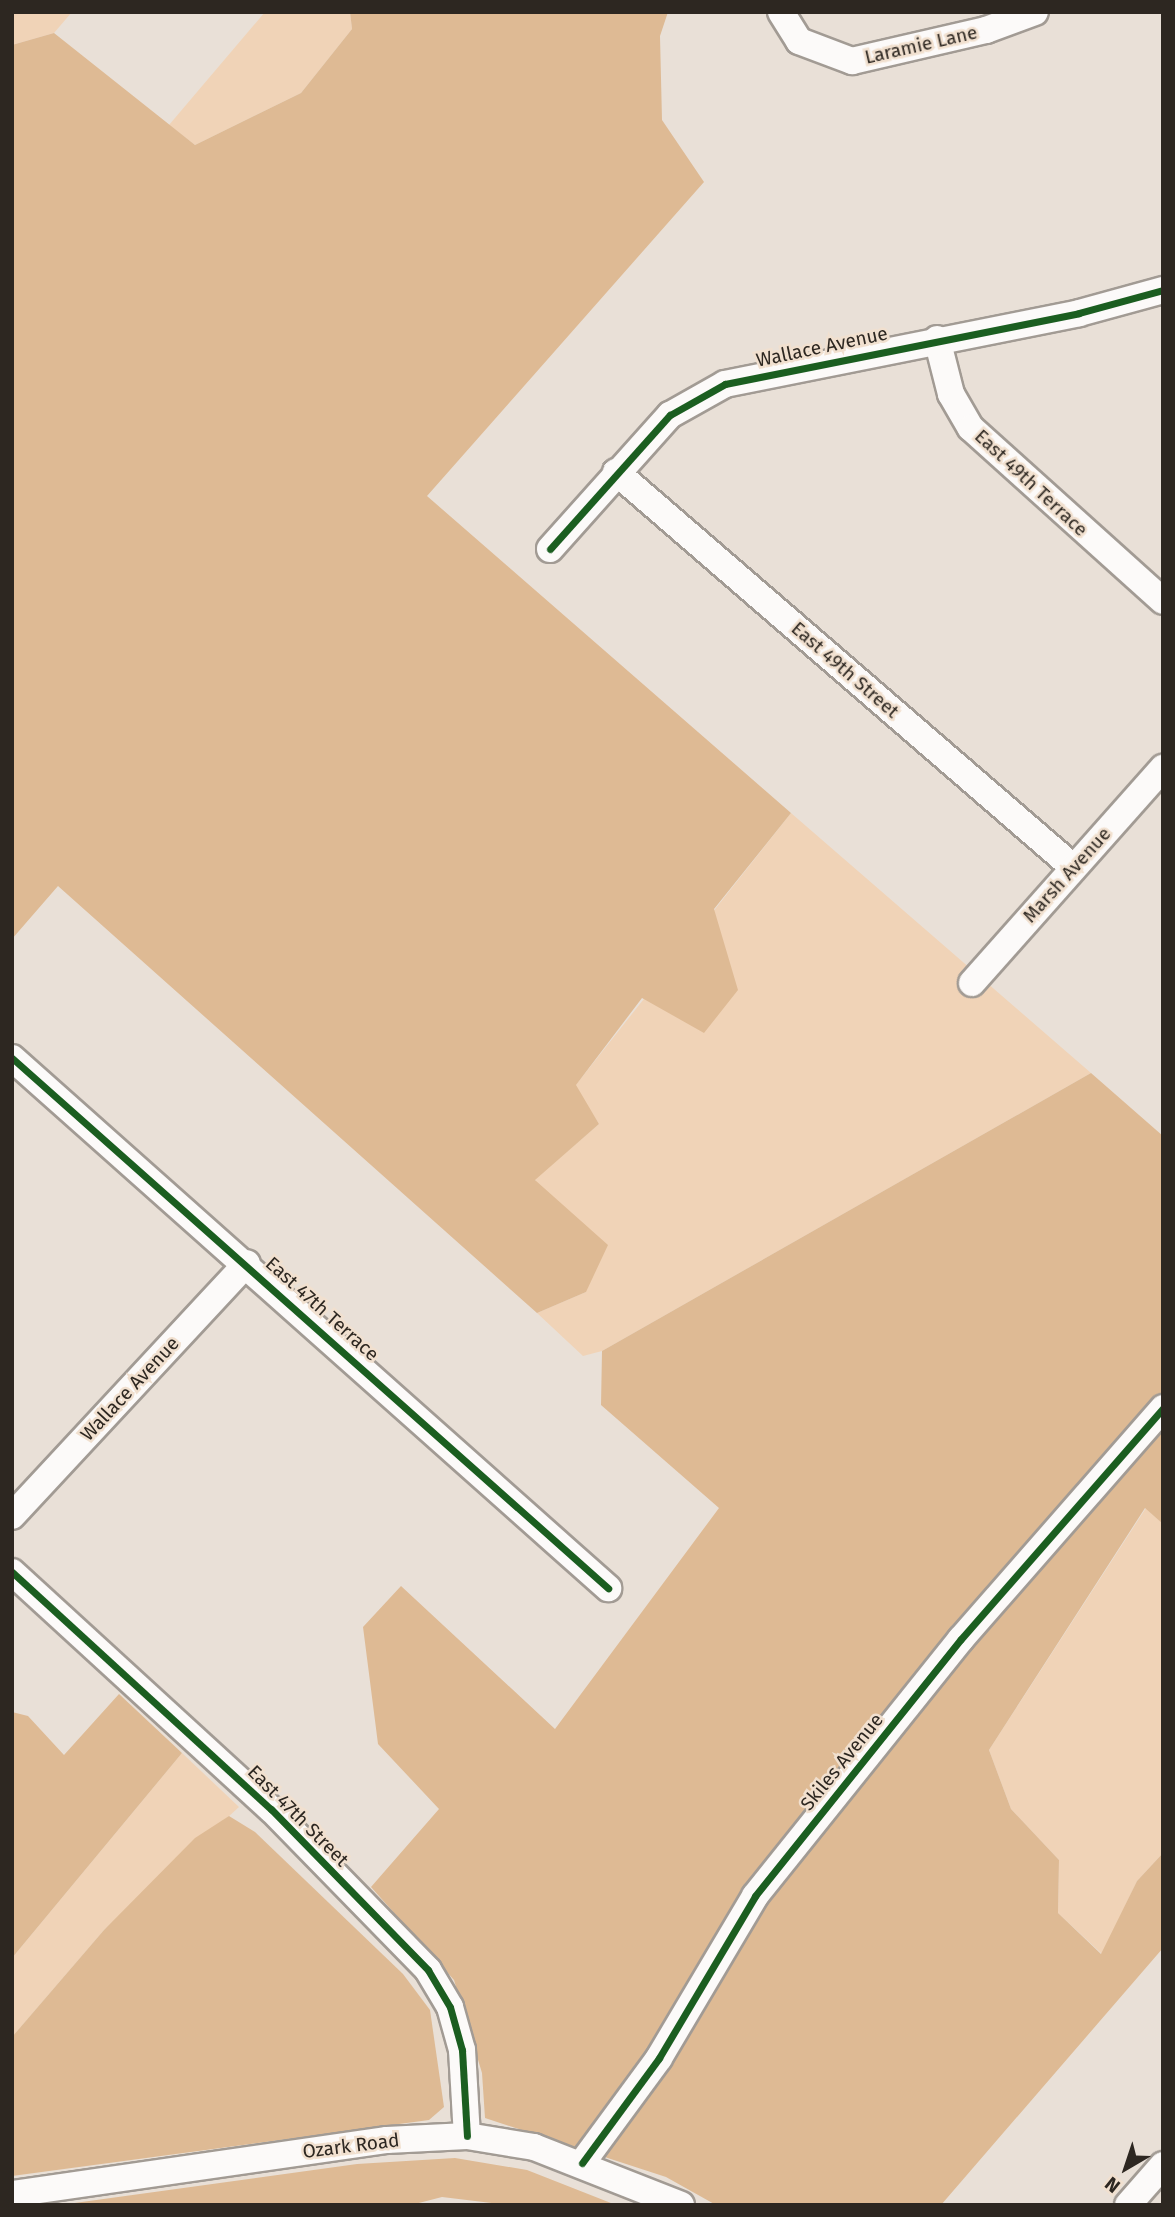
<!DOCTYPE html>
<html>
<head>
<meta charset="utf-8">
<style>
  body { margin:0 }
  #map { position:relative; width:1175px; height:2217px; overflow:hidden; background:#e9e0d7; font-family:"Fira Sans",sans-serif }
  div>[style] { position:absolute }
  .green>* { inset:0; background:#f0d3b7 }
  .forest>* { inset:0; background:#deba94 }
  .roads { filter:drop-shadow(2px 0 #a29b94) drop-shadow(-2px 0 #a29b94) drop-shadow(0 2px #a29b94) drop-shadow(0 -2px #a29b94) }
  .minor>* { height:26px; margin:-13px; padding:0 13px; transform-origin:13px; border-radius:13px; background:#fcfaf9 }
  .cycleway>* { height:7px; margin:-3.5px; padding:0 3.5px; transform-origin:3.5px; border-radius:3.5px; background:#1b5e20 }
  span { translate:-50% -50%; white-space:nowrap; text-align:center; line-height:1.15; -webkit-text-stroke:5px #f1e0cf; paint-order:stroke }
  .street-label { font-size:19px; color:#2d2721 }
  .frame { position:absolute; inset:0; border:14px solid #2d2721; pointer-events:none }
  .north { position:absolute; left:1091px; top:2133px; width:70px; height:70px; -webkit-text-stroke:5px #f1e0cf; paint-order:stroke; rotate:219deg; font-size:19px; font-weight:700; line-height:28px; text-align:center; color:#2d2721 }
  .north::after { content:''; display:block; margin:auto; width:24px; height:32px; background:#2d2721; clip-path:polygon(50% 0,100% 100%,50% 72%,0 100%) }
</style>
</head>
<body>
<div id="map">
  <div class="green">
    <i style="clip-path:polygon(12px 12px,72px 12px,54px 33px,12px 45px)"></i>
    <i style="clip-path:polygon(265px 12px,350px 12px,352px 29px,301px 93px,195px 145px,169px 125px)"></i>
    <i style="clip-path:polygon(791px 813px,1091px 1073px,602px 1351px,583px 1356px,537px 1313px,586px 1292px,535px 1179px,599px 1124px,575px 1086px)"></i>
    <i style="clip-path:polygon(1146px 1508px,1163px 1524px,1163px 1853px,1137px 1881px,1102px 1954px,1058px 1913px,1059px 1860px,1011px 1809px,989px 1750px)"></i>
    <i style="clip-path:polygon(182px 1753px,239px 1807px,104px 1930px,12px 2037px,12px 1958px)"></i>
  </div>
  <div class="forest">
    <i style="clip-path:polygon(350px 12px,668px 12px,660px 36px,662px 120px,704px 182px,427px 496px,791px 813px,714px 909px,738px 990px,704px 1033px,642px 998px,576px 1085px,599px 1124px,535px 1180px,608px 1245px,586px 1292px,537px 1313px,58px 886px,12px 939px,12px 45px,54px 33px,195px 145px,301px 93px,352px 29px)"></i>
    <i style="clip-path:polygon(1091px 1073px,1163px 1136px,1163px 1524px,1145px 1508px,989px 1750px,1011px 1809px,1059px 1860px,1058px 1913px,1101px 1954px,1137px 1881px,1163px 1853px,1163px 1948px,941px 2205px,716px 2205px,666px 2177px,485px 2118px,482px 2073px,454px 1980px,371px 1887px,439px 1809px,378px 1744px,363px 1627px,401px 1586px,555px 1729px,719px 1508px,601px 1405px,602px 1351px)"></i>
    <i style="clip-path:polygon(119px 1694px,182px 1753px,12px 1958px,12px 1712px,28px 1716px,64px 1755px)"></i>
    <i style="clip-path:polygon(229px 1816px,255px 1832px,403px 1974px,430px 2010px,444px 2107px,429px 2120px,12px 2176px,12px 2037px,104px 1930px,195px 1838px)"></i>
    <i style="clip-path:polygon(455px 2158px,527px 2170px,616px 2205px,508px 2205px,442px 2197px,411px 2205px,60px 2205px,357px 2164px)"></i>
  </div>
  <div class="roads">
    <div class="minor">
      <i style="left:781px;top:12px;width:34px;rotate:58deg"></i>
      <i style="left:799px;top:41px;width:57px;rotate:20.7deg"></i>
      <i style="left:852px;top:61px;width:138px;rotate:-13deg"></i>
      <i style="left:986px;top:30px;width:52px;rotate:-20.2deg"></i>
      <i style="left:937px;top:339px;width:57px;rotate:75.7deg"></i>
      <i style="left:951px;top:394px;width:39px;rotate:60deg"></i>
      <i style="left:971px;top:428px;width:258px;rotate:42deg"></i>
      <i style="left:616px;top:472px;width:605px;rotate:40.85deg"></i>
      <i style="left:550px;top:549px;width:180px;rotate:-48.2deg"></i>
      <i style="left:670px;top:415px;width:63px;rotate:-29.4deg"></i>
      <i style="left:725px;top:384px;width:361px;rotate:-11.3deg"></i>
      <i style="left:1079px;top:313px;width:87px;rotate:-15.3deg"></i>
      <i style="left:972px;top:983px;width:288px;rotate:-48.4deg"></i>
      <i style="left:12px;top:1058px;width:798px;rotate:41.65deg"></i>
      <i style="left:12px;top:1516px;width:345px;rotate:-47.1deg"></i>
      <i style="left:12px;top:1572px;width:351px;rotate:42.5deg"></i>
      <i style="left:271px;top:1809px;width:225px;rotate:45.7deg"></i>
      <i style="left:428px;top:1970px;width:43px;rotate:59.3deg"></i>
      <i style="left:450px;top:2007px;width:45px;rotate:74.4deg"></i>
      <i style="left:462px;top:2050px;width:86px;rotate:86.7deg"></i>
      <i style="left:582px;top:2163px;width:130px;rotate:-53.7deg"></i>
      <i style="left:659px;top:2058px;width:188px;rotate:-59.3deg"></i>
      <i style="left:755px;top:1896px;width:329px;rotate:-51.3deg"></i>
      <i style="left:961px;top:1639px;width:307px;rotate:-48.8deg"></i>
      <i style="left:12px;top:2194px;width:379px;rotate:-8.2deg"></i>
      <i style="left:387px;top:2140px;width:80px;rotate:-2.9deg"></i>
      <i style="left:467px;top:2136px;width:68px;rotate:9.3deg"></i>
      <i style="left:534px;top:2147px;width:158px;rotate:21.5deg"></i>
      <i style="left:1128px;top:2205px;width:53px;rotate:-48.8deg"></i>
    </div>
  </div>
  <div class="cycleway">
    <i style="left:550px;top:549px;width:180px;rotate:-48.2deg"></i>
    <i style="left:670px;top:415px;width:63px;rotate:-29.4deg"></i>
    <i style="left:725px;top:384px;width:361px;rotate:-11.3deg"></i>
    <i style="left:1079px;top:313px;width:87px;rotate:-15.3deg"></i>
    <i style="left:12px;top:1058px;width:798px;rotate:41.65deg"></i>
    <i style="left:12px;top:1572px;width:351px;rotate:42.5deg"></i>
    <i style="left:271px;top:1809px;width:225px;rotate:45.7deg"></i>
    <i style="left:428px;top:1970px;width:43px;rotate:59.3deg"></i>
    <i style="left:450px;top:2007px;width:45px;rotate:74.4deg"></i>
    <i style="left:462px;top:2050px;width:86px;rotate:86.7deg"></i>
    <i style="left:582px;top:2163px;width:130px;rotate:-53.7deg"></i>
    <i style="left:659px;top:2058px;width:188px;rotate:-59.3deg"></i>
    <i style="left:755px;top:1896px;width:329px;rotate:-51.3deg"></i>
    <i style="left:961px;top:1639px;width:307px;rotate:-48.8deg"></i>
  </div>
  <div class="street-label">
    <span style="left:921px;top:45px;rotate:-13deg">Laramie Lane</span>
    <span style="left:822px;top:347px;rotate:-12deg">Wallace Avenue</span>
    <span style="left:1031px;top:483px;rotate:43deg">East 49th Terrace</span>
    <span style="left:845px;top:670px;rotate:41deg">East 49th Street</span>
    <span style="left:1067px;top:875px;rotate:-48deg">Marsh Avenue</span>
    <span style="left:322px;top:1309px;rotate:42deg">East 47th Terrace</span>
    <span style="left:130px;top:1389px;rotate:-47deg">Wallace Avenue</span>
    <span style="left:842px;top:1762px;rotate:-51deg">Skiles Avenue</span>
    <span style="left:298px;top:1816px;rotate:45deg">East 47th Street</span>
    <span style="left:351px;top:2146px;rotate:-7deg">Ozark Road</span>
  </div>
  <div class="frame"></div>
  <div class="north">N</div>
</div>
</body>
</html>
